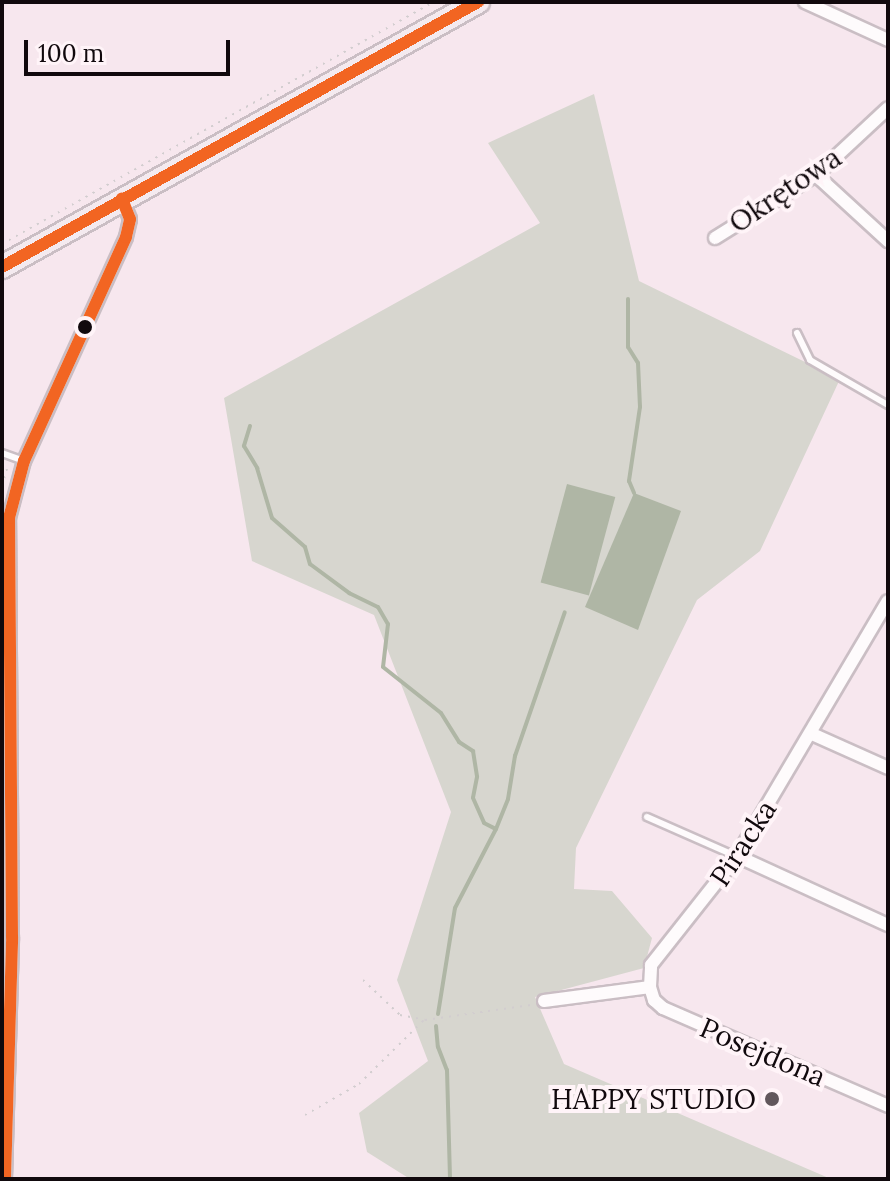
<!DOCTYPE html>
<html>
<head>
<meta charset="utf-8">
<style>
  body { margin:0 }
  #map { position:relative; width:890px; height:1181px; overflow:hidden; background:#f7e7ee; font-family:Lora,serif }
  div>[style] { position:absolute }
  .green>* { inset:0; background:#d7d6cf }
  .water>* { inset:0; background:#afb6a5; transform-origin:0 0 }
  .stream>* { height:4px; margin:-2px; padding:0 2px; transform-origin:2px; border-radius:2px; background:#afb6a5 }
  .path>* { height:2px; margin-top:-1px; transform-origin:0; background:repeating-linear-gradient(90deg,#d2cdcf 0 2px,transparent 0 8px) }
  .roads { filter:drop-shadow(2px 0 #cabec4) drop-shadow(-2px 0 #cabec4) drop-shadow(0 2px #cabec4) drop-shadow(0 -2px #cabec4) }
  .lane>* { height:6px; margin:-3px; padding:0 3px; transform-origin:3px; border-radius:3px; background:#fefbfc }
  .street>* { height:12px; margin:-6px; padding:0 6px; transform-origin:6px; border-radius:6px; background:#fefbfc }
  .highway>* { height:22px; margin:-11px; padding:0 11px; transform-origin:11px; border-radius:11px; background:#f4eaef }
  .bus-1>* { height:12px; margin:-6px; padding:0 6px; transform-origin:6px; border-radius:6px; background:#f26522 }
  .dots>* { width:22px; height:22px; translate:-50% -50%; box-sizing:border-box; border:4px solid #fff4f8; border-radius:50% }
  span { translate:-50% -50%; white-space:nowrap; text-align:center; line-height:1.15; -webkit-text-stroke:8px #fff4f8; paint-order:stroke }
  .street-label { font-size:28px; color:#11090d }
  .poi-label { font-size:28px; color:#11090d }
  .right { translate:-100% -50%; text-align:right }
  .frame { position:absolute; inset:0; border:4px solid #11090d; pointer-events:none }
  .scale { position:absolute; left:24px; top:40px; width:206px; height:36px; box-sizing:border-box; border:4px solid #11090d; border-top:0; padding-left:10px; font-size:24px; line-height:28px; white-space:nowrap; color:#11090d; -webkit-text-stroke:6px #fff4f8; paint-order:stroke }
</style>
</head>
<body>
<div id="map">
  <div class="green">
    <i style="clip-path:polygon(594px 94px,639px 281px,840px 379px,760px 551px,697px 600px,576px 848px,574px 889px,612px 891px,652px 938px,644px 968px,535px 997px,564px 1064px,831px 1179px,410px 1179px,367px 1152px,359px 1113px,428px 1061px,397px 980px,451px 812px,374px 615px,252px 561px,224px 398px,540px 223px,488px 143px)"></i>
  </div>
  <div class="water">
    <i style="left:567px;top:484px;width:50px;height:102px;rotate:15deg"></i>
    <i style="clip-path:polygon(634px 493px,681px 511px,638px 630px,585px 607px)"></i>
  </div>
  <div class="stream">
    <i style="left:628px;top:299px;width:48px;rotate:90deg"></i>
    <i style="left:628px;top:347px;width:19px;rotate:58deg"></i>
    <i style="left:638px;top:363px;width:44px;rotate:87.4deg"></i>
    <i style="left:640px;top:407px;width:75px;rotate:98.5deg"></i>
    <i style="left:629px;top:481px;width:13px;rotate:67deg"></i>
    <i style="left:250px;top:426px;width:21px;rotate:107deg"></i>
    <i style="left:244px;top:446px;width:26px;rotate:59deg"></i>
    <i style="left:257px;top:468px;width:52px;rotate:73.3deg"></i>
    <i style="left:272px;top:518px;width:44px;rotate:41.3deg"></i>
    <i style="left:305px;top:547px;width:18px;rotate:74deg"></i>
    <i style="left:310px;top:564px;width:49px;rotate:36.6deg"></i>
    <i style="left:349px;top:593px;width:32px;rotate:26deg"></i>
    <i style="left:378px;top:607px;width:20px;rotate:60deg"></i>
    <i style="left:388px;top:624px;width:43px;rotate:96.6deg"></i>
    <i style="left:383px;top:667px;width:74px;rotate:38.4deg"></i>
    <i style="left:441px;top:713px;width:34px;rotate:58deg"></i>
    <i style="left:459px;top:742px;width:17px;rotate:33deg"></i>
    <i style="left:473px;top:751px;width:26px;rotate:81deg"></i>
    <i style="left:477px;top:777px;width:21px;rotate:101deg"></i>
    <i style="left:473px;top:798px;width:27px;rotate:66deg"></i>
    <i style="left:484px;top:823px;width:13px;rotate:27deg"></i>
    <i style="left:438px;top:1014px;width:107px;rotate:-80.9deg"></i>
    <i style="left:455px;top:908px;width:89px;rotate:-62.6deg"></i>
    <i style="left:496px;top:829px;width:32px;rotate:-68deg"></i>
    <i style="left:508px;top:799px;width:44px;rotate:-80.8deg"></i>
    <i style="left:515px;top:756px;width:152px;rotate:-70.9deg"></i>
    <i style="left:436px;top:1026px;width:21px;rotate:85deg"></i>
    <i style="left:438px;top:1047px;width:25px;rotate:69deg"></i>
    <i style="left:447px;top:1070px;width:109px;rotate:88.4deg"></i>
  </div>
  <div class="path">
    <i style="left:2px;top:244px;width:495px;rotate:-29.3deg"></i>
    <i style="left:2px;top:486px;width:18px;rotate:-74deg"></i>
    <i style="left:363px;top:980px;width:51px;rotate:43.4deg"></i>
    <i style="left:400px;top:1015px;width:25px;rotate:11deg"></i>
    <i style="left:425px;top:1020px;width:107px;rotate:-8.1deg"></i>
    <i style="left:305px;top:1115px;width:62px;rotate:-29.9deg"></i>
    <i style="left:359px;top:1084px;width:91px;rotate:-44.6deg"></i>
  </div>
  <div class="roads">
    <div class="lane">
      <i style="left:797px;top:333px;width:30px;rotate:64deg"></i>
      <i style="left:810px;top:360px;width:90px;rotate:30deg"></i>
      <i style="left:2px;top:453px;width:23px;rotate:20deg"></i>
      <i style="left:647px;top:817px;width:97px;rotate:23.7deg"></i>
    </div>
    <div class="street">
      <i style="left:805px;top:2px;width:91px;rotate:24.6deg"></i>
      <i style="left:816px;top:175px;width:98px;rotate:42.5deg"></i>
      <i style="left:715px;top:238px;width:119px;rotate:-32deg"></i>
      <i style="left:816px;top:175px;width:98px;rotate:-42.9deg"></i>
      <i style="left:812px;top:734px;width:83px;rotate:24.1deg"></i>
      <i style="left:737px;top:856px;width:166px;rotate:24.6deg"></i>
      <i style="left:650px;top:987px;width:14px;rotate:73deg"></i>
      <i style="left:654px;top:1000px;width:12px;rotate:42deg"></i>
      <i style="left:663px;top:1008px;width:245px;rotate:23.5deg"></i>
      <i style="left:544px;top:1001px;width:107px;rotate:-7.5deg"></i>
      <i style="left:650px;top:987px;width:22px;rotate:-87deg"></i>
      <i style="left:651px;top:965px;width:139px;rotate:-51.7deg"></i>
      <i style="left:737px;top:856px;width:296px;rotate:-59.4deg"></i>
      <i style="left:5px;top:1179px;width:242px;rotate:-88.3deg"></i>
      <i style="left:12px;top:937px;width:419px;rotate:-90.4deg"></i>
      <i style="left:9px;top:518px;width:59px;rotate:-75.3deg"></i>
      <i style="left:24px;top:461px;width:246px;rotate:-65.5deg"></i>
      <i style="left:126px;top:237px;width:18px;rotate:-77deg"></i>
      <i style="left:130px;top:219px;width:22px;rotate:-112deg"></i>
    </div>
    <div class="highway">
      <i style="left:2px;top:267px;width:545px;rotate:-29.11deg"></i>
    </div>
  </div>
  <div class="bus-1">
    <i style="left:2px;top:267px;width:545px;rotate:-29.11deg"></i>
    <i style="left:5px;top:1179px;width:242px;rotate:-88.3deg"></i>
    <i style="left:12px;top:937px;width:419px;rotate:-90.4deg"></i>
    <i style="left:9px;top:518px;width:59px;rotate:-75.3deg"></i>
    <i style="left:24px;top:461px;width:246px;rotate:-65.5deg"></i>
    <i style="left:126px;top:237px;width:18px;rotate:-77deg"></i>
    <i style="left:130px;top:219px;width:22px;rotate:-112deg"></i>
  </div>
  <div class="dots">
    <i style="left:85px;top:327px;background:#11090d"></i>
    <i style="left:772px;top:1099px;background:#62575c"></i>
  </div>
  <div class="street-label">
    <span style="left:785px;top:190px;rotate:-34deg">Okrętowa</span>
    <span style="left:743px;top:843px;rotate:-57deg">Piracka</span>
    <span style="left:763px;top:1052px;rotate:23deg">Posejdona</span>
  </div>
  <div class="poi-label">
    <span class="right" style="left:756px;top:1099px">HAPPY STUDIO</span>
  </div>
  <div class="frame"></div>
  <div class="scale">100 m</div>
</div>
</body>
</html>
